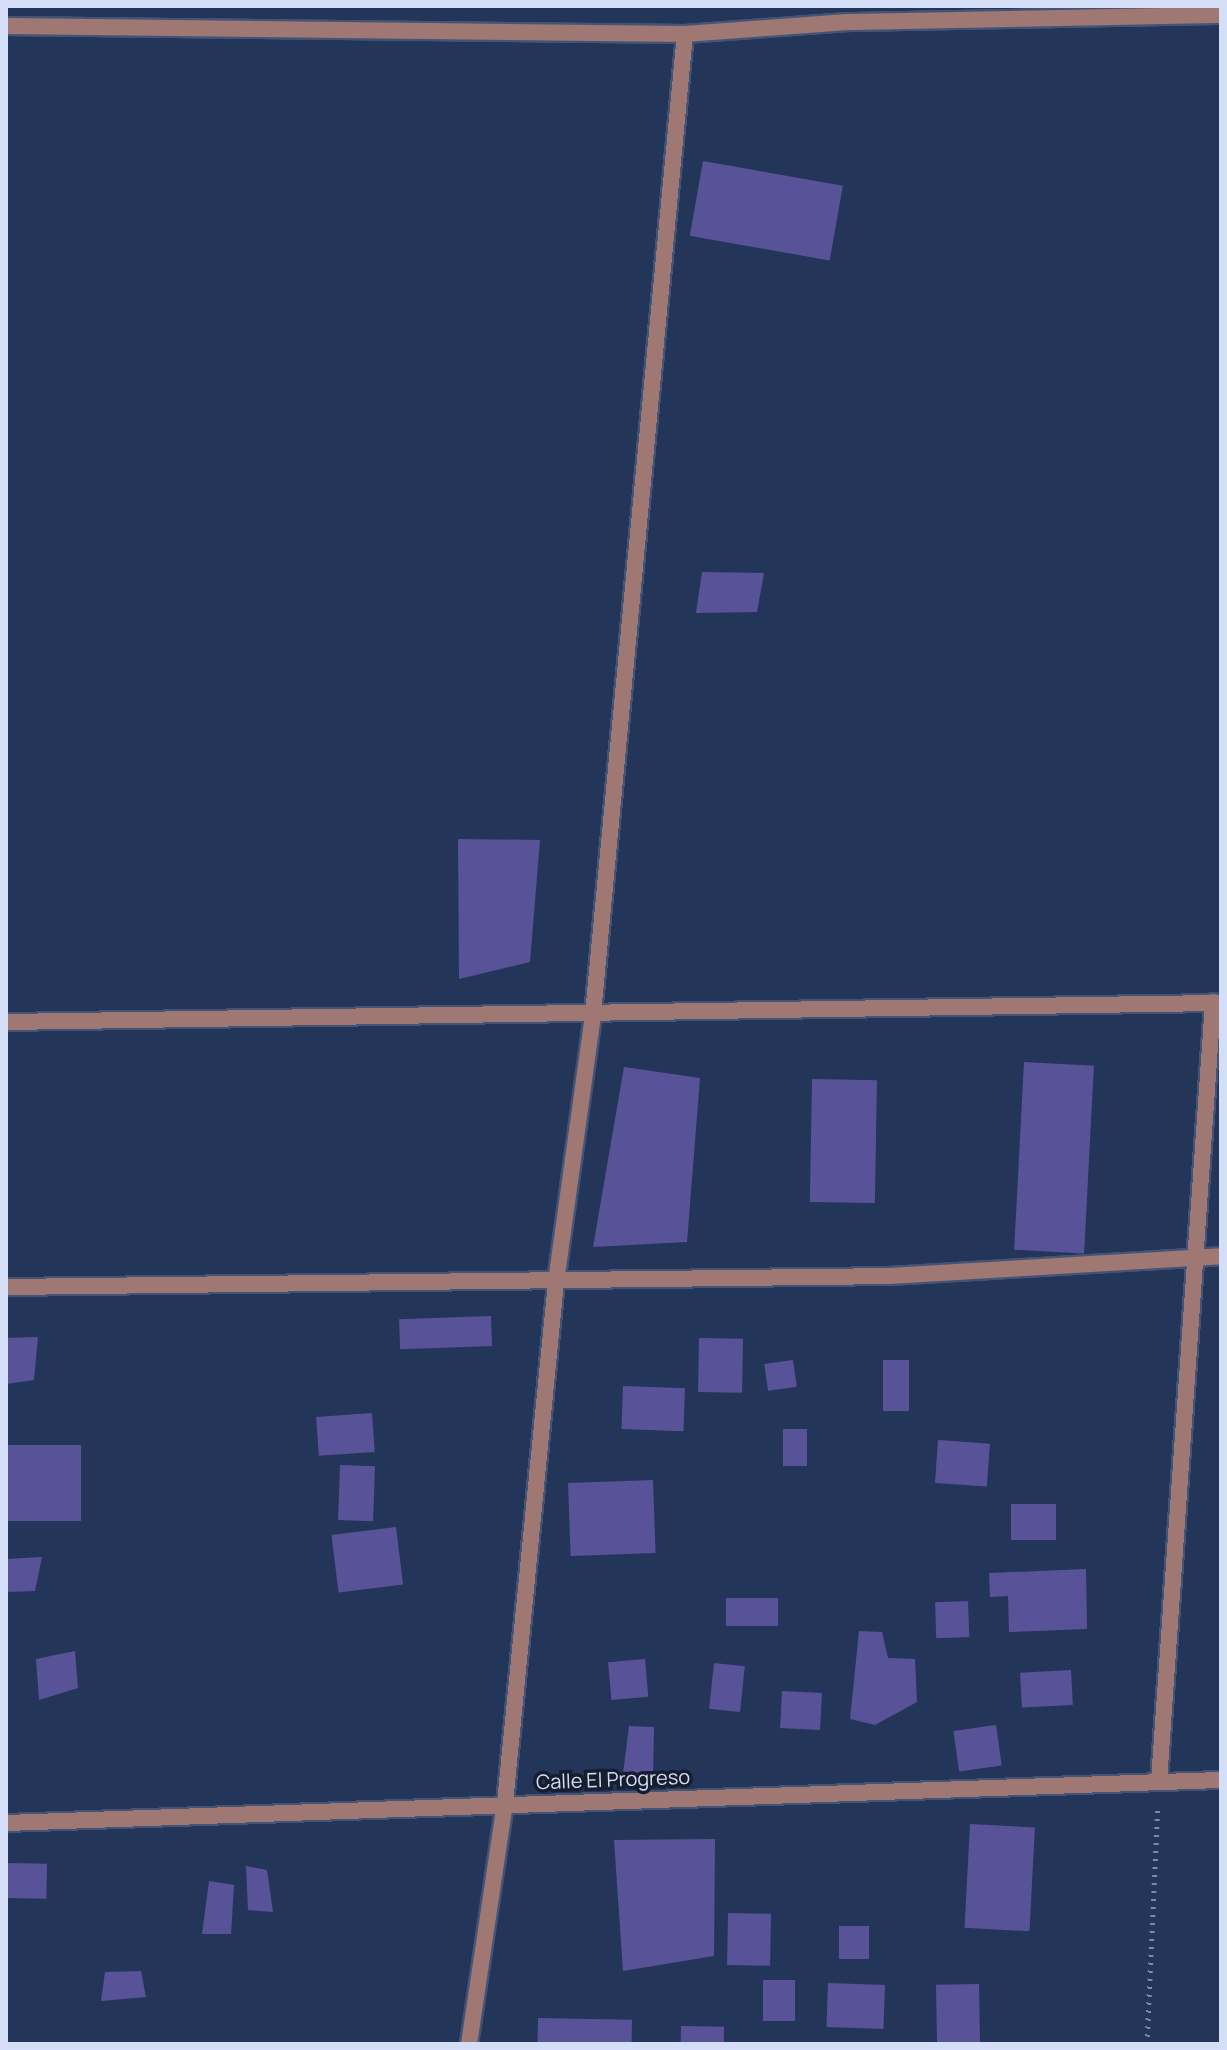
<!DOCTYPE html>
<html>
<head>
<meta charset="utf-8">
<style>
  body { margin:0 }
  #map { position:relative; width:1227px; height:2050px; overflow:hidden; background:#24355a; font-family:Manrope,sans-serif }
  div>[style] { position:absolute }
  .building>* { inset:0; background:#585399; transform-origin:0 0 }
  .path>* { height:5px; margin-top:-2.5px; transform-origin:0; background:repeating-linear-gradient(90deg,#7c8aa8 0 2px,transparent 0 8px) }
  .roads { filter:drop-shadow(2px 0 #445476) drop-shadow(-2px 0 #445476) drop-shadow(0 2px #445476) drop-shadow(0 -2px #445476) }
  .minor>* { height:16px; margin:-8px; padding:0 8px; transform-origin:8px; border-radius:8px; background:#9f7874 }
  span { translate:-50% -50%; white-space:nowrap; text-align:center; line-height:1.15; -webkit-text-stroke:7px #161d2e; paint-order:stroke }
  .street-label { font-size:20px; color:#d4dff7 }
  .frame { position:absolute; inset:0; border:8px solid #d4dff7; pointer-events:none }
</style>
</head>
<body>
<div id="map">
  <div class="building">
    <i style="left:703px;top:161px;width:142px;height:76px;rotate:10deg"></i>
    <i style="clip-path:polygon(702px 572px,764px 573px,757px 612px,696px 613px)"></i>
    <i style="clip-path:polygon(458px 839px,540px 840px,530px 962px,459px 979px)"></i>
    <i style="left:1024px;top:1062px;width:70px;height:188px;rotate:3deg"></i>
    <i style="clip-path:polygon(624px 1067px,700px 1078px,687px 1242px,593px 1247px)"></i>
    <i style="left:812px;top:1079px;width:65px;height:123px;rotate:1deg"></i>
    <i style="left:491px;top:1316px;width:30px;height:92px;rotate:88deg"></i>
    <i style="clip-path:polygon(38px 1337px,34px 1380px,6px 1384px,6px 1338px)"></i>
    <i style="left:699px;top:1338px;width:44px;height:54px;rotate:1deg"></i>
    <i style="left:793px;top:1360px;width:27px;height:29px;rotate:82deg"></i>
    <i style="left:883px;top:1360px;width:26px;height:51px"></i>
    <i style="left:623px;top:1386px;width:62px;height:43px;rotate:2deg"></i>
    <i style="left:372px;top:1413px;width:39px;height:56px;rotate:86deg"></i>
    <i style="left:783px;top:1429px;width:24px;height:37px"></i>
    <i style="left:938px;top:1440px;width:52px;height:43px;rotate:4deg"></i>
    <i style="left:81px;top:1445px;width:76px;height:75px;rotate:90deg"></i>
    <i style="left:340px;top:1465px;width:35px;height:55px;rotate:2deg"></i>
    <i style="left:653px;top:1480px;width:73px;height:85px;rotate:88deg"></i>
    <i style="left:1011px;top:1504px;width:45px;height:36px"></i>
    <i style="left:396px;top:1527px;width:58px;height:65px;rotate:83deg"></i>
    <i style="clip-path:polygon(42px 1557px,35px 1591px,6px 1592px,6px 1559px)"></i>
    <i style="clip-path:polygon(1086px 1569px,1087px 1629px,1009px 1632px,1008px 1596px,990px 1597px,989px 1573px)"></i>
    <i style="left:726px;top:1598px;width:52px;height:28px"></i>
    <i style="left:968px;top:1601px;width:36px;height:33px;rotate:88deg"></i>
    <i style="clip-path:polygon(859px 1631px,882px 1632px,888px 1658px,915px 1659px,917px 1702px,875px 1725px,850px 1719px)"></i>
    <i style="clip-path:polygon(75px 1651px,78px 1688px,39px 1700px,36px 1659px)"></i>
    <i style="left:645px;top:1659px;width:38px;height:37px;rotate:85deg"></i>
    <i style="left:714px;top:1663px;width:31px;height:46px;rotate:6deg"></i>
    <i style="left:1071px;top:1670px;width:35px;height:51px;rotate:87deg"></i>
    <i style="left:782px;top:1691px;width:40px;height:37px;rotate:3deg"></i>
    <i style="left:996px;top:1725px;width:41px;height:43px;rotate:82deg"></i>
    <i style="clip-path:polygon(629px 1726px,654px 1727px,653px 1777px,623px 1774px)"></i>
    <i style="left:970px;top:1824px;width:65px;height:104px;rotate:3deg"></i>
    <i style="clip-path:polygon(715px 1839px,714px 1956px,623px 1971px,614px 1840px)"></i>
    <i style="left:6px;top:1863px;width:41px;height:35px;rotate:1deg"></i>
    <i style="clip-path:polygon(246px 1866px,267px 1870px,273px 1912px,248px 1910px)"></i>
    <i style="clip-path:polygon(209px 1881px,234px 1885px,231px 1934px,202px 1934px)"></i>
    <i style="left:728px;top:1913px;width:43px;height:52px;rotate:1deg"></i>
    <i style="left:839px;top:1926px;width:30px;height:33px"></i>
    <i style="clip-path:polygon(141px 1971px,146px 1997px,101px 2001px,105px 1972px)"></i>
    <i style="left:763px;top:1980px;width:32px;height:41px"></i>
    <i style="left:828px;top:1983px;width:57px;height:44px;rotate:2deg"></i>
    <i style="left:979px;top:1984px;width:59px;height:43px;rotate:89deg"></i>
    <i style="left:538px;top:2018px;width:94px;height:26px;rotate:1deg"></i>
    <i style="left:681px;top:2026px;width:43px;height:18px;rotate:1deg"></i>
  </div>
  <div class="path">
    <i style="left:1147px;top:2044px;width:238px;rotate:-87.4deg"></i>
  </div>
  <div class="roads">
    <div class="minor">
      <i style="left:6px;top:26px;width:679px;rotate:0.68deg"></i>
      <i style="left:685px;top:34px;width:163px;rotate:-4.2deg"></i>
      <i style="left:848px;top:22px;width:373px;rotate:-1.1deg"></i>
      <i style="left:6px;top:1022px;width:1215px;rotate:-0.9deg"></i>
      <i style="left:6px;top:1287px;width:883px;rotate:-0.71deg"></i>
      <i style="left:889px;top:1276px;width:333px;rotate:-3.4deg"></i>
      <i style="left:1159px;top:1781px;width:781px;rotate:-86.03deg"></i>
      <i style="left:6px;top:1823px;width:1216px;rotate:-2.03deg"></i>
      <i style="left:469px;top:2044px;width:244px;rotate:-81.5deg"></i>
      <i style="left:505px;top:1803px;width:523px;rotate:-84.41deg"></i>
      <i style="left:556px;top:1282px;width:271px;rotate:-82.1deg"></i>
      <i style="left:593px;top:1014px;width:984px;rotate:-84.64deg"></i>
    </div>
  </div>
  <div class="street-label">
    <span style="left:613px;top:1779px;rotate:-2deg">Calle El Progreso</span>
  </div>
  <div class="frame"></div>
</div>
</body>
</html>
